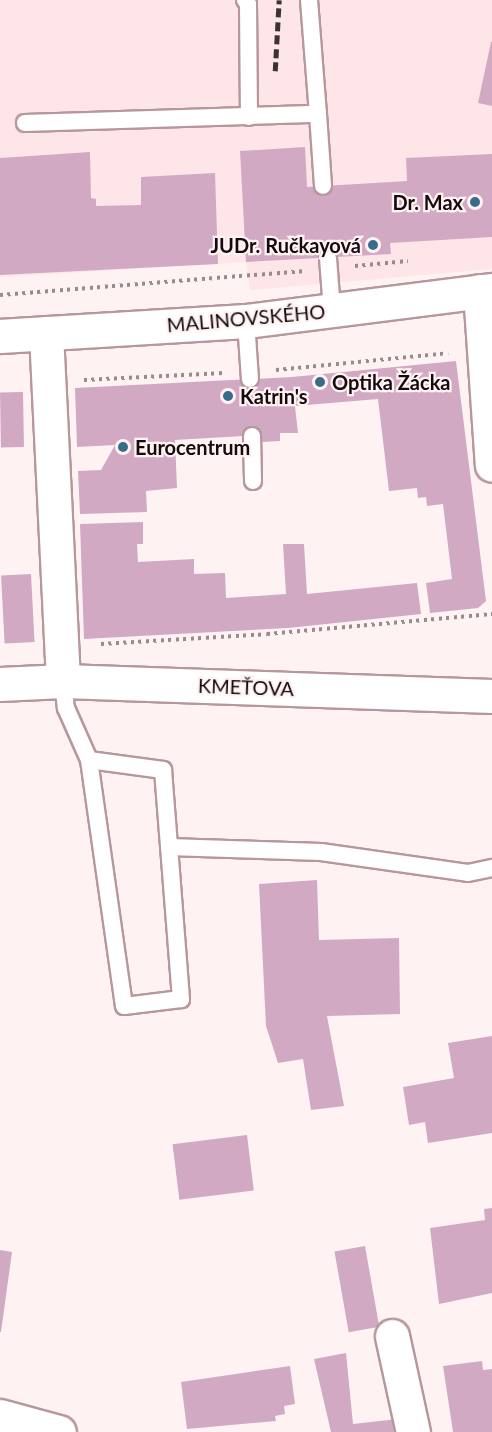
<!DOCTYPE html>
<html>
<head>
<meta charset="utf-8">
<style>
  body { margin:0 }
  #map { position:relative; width:492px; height:1432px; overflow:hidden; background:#fff2f3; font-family:Lato,sans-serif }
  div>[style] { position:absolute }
  .built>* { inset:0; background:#fde5e8 }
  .building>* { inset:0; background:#d2a9c2; transform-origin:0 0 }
  .path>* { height:4px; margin-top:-2px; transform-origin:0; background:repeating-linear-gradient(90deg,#978b8d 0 3px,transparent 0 7.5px) }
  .roads { filter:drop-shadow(2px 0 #b6989c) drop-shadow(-2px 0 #b6989c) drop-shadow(0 2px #b6989c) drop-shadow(0 -2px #b6989c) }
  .lane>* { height:16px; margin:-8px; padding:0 8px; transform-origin:8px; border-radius:8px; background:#fff }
  .street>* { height:33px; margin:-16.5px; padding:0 16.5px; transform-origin:16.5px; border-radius:16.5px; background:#fff }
  .rail>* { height:4.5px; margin-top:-2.25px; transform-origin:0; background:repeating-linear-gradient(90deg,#3c3234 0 9px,transparent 0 13.5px) }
  .dots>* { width:16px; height:16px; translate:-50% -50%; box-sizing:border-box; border:3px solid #fff2f3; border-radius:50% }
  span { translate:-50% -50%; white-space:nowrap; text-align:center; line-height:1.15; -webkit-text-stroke:4.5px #fff2f3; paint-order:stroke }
  .poi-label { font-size:20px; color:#150b0d; font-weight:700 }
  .right { translate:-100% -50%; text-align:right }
  .left { translate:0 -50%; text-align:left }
  .street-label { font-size:20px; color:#150b0d }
</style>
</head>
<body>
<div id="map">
  <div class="built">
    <i style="clip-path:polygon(0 0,492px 0,492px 269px,250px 290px,246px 262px,0 277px)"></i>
  </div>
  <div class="building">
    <i style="clip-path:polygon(491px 42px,492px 42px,492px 106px,478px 103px)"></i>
    <i style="clip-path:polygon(305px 147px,307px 187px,407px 181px,406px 158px,492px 154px,492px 237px,390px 243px,391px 254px,246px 262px,240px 151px)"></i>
    <i style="clip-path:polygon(90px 152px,91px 198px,96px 199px,96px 206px,141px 205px,141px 177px,215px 173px,218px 264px,0 275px,0 158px)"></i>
    <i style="clip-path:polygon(456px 361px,486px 601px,478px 608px,430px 613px,426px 583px,452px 579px,443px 504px,427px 506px,426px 497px,418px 498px,417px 488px,389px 491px,378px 399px,295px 406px,298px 433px,280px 433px,280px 441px,262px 442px,262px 435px,175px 440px,177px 488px,146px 491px,147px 512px,80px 514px,78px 471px,101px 470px,115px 445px,77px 447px,75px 388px,292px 377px)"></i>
    <i style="left:23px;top:392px;width:55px;height:23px;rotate:89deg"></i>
    <i style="clip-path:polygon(143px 522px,143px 544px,137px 544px,138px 562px,194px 559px,194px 574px,225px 573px,226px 598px,286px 594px,283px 544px,304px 544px,307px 594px,417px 583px,421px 614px,288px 628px,84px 639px,80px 524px)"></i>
    <i style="left:31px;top:574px;width:68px;height:30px;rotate:87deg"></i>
    <i style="clip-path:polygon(317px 880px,319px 940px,399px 938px,400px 1014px,327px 1016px,344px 1106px,311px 1110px,303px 1059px,278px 1063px,266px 1026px,259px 884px)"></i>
    <i style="clip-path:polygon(492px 1036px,492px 1133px,428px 1143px,425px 1122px,409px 1125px,403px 1087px,454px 1078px,448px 1043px)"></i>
    <i style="left:247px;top:1135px;width:56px;height:75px;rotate:83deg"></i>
    <i style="clip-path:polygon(492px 1208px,492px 1293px,439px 1304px,430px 1228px,485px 1220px,484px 1209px)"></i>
    <i style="left:365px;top:1246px;width:82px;height:31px;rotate:80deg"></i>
    <i style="clip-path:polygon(0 1250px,12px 1252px,1px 1332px,0 1332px)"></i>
    <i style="clip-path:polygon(346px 1353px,353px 1424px,398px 1419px,401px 1432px,331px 1432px,314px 1359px)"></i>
    <i style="clip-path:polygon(482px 1361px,483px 1370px,492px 1369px,492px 1432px,453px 1432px,443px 1366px)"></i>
    <i style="clip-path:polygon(290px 1366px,295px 1404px,284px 1406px,285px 1414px,275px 1416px,276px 1421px,187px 1429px,181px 1382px)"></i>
  </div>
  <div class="path">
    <i style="left:355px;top:266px;width:53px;rotate:-5.4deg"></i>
    <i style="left:0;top:295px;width:304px;rotate:-4.5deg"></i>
    <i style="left:276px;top:370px;width:173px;rotate:-5.6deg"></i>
    <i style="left:84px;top:380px;width:140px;rotate:-2.9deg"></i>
    <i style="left:101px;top:644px;width:166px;rotate:-3.4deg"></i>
    <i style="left:267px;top:634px;width:226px;rotate:-5.1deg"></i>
  </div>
  <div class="roads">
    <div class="lane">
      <i style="left:245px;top:0;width:5px;rotate:53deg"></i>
      <i style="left:248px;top:4px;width:113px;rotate:89.5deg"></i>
      <i style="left:309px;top:0;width:114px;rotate:85.5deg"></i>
      <i style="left:25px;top:123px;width:293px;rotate:-1.8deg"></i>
      <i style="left:318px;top:114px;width:72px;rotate:86deg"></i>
      <i style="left:328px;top:258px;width:52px;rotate:85.6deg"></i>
      <i style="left:246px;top:321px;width:58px;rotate:86.1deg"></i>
      <i style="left:252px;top:436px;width:45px;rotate:88.7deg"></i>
      <i style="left:63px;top:681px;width:27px;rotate:84deg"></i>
      <i style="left:66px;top:708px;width:57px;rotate:66.1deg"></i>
      <i style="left:89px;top:760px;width:75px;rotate:7.7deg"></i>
      <i style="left:163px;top:770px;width:230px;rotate:85.5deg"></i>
      <i style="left:181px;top:999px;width:57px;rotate:173deg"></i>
      <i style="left:124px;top:1006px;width:248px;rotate:-98.1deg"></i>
      <i style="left:169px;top:847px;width:152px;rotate:1.9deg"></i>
      <i style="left:321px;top:852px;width:148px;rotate:8.1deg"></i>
      <i style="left:468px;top:873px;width:25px;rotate:-12deg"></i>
    </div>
    <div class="street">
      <i style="left:480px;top:291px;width:174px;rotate:86.1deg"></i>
      <i style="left:46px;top:333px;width:348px;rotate:87.2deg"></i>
      <i style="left:0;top:336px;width:246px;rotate:-3.5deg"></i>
      <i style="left:246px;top:321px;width:248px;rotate:-7.2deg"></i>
      <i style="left:0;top:684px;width:63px;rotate:-2.7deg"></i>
      <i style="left:63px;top:681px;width:429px;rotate:2deg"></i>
      <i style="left:392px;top:1336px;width:98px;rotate:77.7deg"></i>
      <i style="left:0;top:1416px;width:61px;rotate:15.2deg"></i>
    </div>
  </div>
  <div class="rail">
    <i style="left:275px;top:71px;width:71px;rotate:-86.8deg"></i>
  </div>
  <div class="dots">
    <i style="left:475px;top:202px;background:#386d89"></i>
    <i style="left:373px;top:245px;background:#386d89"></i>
    <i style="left:320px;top:382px;background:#386d89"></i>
    <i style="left:228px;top:396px;background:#386d89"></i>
    <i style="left:123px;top:447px;background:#386d89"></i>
  </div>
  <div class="poi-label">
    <span class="right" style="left:463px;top:202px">Dr. Max</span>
    <span class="right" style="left:361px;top:245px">JUDr. Ručkayová</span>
    <span class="left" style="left:332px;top:382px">Optika Žácka</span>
    <span class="left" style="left:240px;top:396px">Katrin's</span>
    <span class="left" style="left:135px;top:447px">Eurocentrum</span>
  </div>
  <div class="street-label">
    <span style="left:246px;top:318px;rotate:-5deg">MALINOVSKÉHO</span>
    <span style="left:246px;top:687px;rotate:2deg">KMEŤOVA</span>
  </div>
</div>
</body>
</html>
